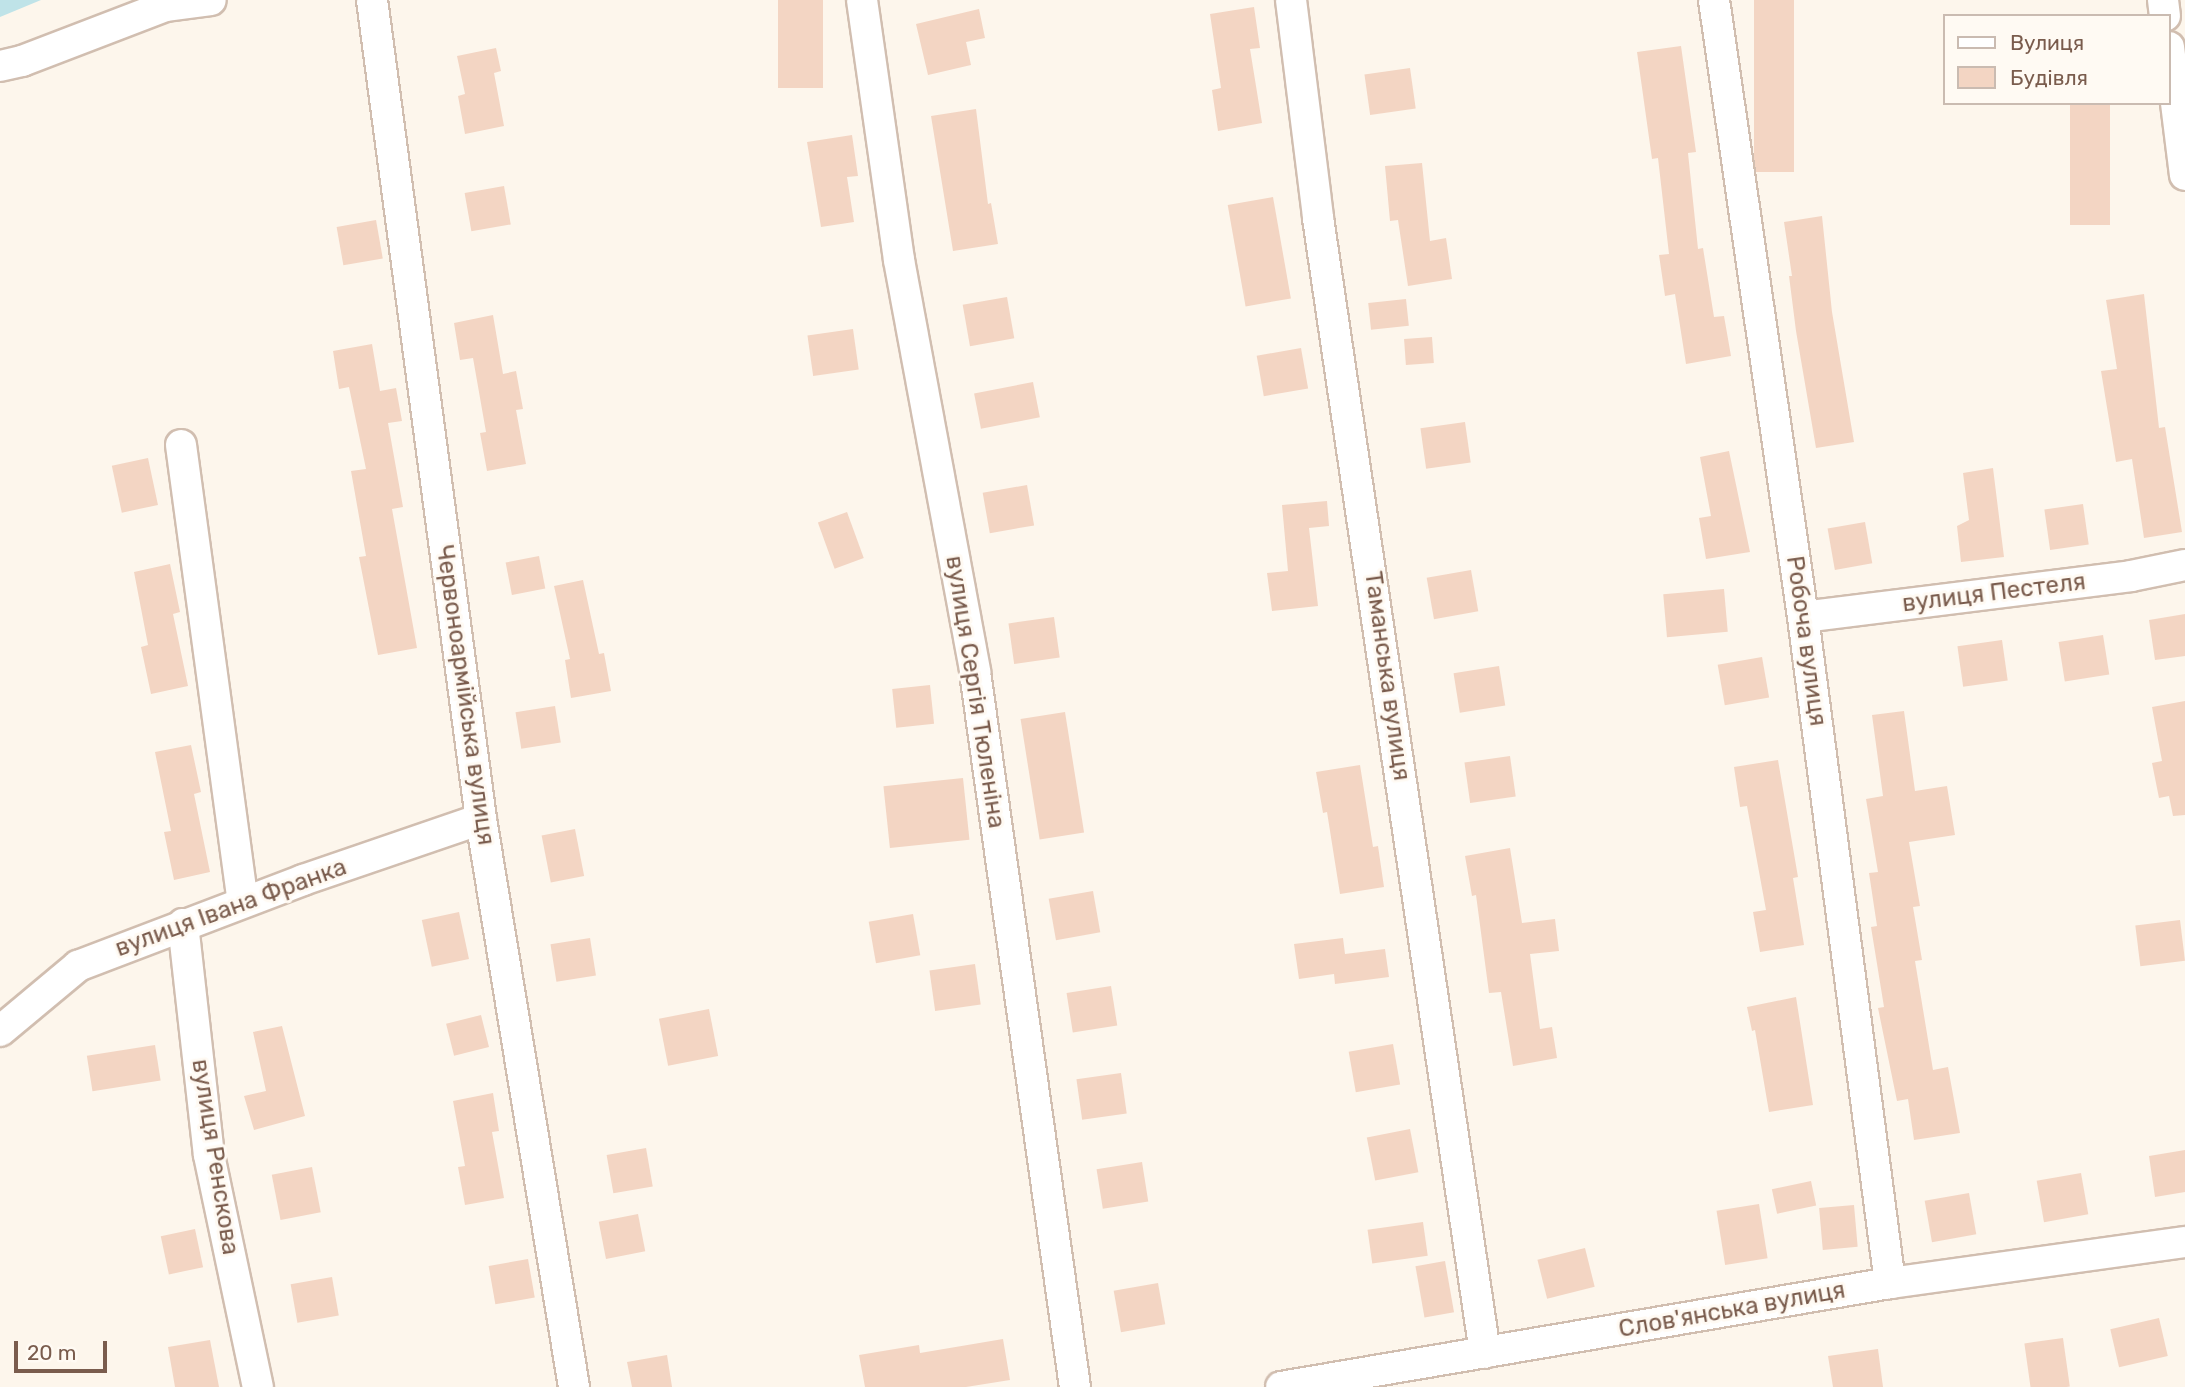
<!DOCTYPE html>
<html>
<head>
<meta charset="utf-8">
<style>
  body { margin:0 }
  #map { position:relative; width:2185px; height:1387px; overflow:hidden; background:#fdf6ec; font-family:Rubik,sans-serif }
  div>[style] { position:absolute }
  .water>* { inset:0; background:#bfe3e8 }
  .building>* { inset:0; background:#f3d5c3; transform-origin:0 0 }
  .roads { filter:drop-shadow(2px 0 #d1beb0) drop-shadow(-2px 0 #d1beb0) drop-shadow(0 2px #d1beb0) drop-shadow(0 -2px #d1beb0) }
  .minor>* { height:30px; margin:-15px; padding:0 15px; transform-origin:15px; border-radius:15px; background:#fff }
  span { translate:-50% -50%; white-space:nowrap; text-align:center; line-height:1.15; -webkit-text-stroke:6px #fffaf3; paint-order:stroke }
  .street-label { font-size:24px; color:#7a5c4d }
  .legend { position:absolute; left:1943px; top:14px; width:228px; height:91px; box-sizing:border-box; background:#fffaf3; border:2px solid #cabbb1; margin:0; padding:9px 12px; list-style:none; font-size:21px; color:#7a5c4d }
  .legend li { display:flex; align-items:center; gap:14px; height:35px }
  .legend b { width:35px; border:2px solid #cabbb1 }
  .scale { position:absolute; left:14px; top:1341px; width:93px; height:32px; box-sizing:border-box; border:4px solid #7a5c4d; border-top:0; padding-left:9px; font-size:21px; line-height:24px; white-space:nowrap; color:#7a5c4d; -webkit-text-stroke:5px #fffaf3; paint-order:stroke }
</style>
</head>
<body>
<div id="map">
  <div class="water">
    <i style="clip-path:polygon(0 0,41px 0,0 17px)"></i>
  </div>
  <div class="building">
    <i style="left:778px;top:0;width:45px;height:88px"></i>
    <i style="left:1754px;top:0;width:40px;height:172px"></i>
    <i style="clip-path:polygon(1254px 7px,1260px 48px,1250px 49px,1262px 123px,1218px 131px,1212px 90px,1221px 88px,1210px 14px)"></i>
    <i style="clip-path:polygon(979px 9px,985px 38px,966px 42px,971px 65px,928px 75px,916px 24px)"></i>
    <i style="clip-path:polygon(1681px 46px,1696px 152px,1688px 153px,1698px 249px,1703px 248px,1714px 317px,1724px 316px,1731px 356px,1686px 364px,1675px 294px,1665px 296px,1659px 255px,1669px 254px,1658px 158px,1652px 159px,1637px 52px)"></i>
    <i style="clip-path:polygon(496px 48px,501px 71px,494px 73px,504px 126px,465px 134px,458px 96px,465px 94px,457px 56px)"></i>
    <i style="left:1410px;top:68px;width:41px;height:46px;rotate:82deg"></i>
    <i style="left:2070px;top:103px;width:40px;height:122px"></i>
    <i style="clip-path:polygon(976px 109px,988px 204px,991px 203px,998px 244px,953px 251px,931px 116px)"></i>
    <i style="clip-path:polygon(852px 135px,858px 176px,847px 177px,854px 222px,821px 227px,807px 142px)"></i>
    <i style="clip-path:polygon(1422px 163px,1430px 241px,1446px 238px,1452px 279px,1408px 286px,1398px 220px,1390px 221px,1385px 166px)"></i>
    <i style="left:504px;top:186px;width:39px;height:40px;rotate:80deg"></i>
    <i style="left:1273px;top:197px;width:103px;height:46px;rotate:80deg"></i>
    <i style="clip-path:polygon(1822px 216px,1832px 312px,1854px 442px,1816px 448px,1796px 331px,1789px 276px,1792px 276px,1784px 222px)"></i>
    <i style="left:376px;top:220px;width:39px;height:40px;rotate:80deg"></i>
    <i style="clip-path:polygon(2144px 294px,2159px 428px,2165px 427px,2182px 532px,2144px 538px,2132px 459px,2116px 462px,2101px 371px,2117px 369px,2106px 300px)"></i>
    <i style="left:1007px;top:297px;width:42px;height:45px;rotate:80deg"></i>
    <i style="left:1406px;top:299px;width:27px;height:38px;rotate:84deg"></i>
    <i style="clip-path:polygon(493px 315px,503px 374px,516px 371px,523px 409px,516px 410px,526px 464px,487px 471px,480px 433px,486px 432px,473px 358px,460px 360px,454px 323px)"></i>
    <i style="left:853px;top:329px;width:41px;height:46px;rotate:82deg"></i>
    <i style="left:1432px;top:337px;width:26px;height:28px;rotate:86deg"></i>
    <i style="clip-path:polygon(372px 344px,380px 391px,396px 388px,402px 421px,388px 423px,403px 507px,392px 509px,417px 648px,378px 655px,359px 557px,366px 556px,351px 471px,366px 469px,349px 387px,339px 389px,333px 351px)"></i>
    <i style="left:1301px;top:348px;width:41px;height:45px;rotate:80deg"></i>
    <i style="left:1033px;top:382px;width:36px;height:60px;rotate:79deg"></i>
    <i style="left:1465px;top:422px;width:41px;height:45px;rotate:82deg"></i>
    <i style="clip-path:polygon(1729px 451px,1750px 552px,1706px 559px,1699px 518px,1711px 516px,1700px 457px)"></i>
    <i style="left:148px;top:458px;width:48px;height:37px;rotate:78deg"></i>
    <i style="clip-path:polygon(1993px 468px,2004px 557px,1961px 562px,1957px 526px,1969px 520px,1963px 473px)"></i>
    <i style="left:1027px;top:485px;width:41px;height:45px;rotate:80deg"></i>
    <i style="clip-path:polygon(1327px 501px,1329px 526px,1309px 528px,1318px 606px,1272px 611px,1267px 573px,1288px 571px,1282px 505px)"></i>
    <i style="left:2083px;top:504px;width:41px;height:39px;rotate:82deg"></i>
    <i style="left:847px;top:512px;width:49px;height:31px;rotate:70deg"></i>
    <i style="left:1865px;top:522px;width:42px;height:38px;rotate:80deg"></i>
    <i style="left:539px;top:556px;width:33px;height:34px;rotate:79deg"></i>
    <i style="clip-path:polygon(170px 564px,180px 612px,173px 614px,188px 686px,151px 694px,141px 647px,148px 645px,134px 572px)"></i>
    <i style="left:1471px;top:570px;width:42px;height:45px;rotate:80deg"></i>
    <i style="clip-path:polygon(583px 580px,599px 654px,604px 653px,611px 691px,571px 698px,565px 660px,570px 659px,554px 586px)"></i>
    <i style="left:1724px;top:589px;width:43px;height:61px;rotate:85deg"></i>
    <i style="clip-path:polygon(2185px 614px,2185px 656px,2155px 660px,2149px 620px)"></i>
    <i style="left:1054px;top:617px;width:41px;height:46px;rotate:82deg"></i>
    <i style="left:2103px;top:635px;width:40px;height:45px;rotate:81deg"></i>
    <i style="left:2002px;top:640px;width:41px;height:45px;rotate:82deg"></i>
    <i style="left:1762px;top:657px;width:41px;height:45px;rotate:80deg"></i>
    <i style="left:1499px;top:666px;width:40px;height:46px;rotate:81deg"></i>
    <i style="left:930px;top:685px;width:39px;height:38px;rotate:84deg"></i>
    <i style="clip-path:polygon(2185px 701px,2185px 815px,2173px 816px,2169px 796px,2159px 798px,2152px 763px,2162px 761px,2152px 707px)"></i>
    <i style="left:555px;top:706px;width:37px;height:40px;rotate:81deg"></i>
    <i style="clip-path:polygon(1904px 711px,1915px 791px,1947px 786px,1955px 835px,1909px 842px,1920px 906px,1913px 907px,1922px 960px,1915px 961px,1933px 1070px,1948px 1067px,1960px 1133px,1914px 1140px,1908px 1099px,1897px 1101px,1878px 1008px,1884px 1007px,1871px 927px,1877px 926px,1869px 873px,1878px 872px,1866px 799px,1883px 796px,1872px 715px)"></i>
    <i style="left:1065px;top:712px;width:122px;height:45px;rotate:81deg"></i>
    <i style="clip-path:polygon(191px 745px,201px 792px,194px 794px,210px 872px,174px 880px,164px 832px,171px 831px,155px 752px)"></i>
    <i style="left:1510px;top:756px;width:41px;height:46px;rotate:82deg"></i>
    <i style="clip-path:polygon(1778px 760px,1798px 877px,1793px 878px,1804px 945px,1760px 952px,1753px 912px,1766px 910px,1747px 806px,1740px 807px,1734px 767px)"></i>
    <i style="clip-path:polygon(1360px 765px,1373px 847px,1378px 846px,1384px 887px,1340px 894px,1327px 812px,1323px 813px,1316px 772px)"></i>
    <i style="left:963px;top:778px;width:62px;height:80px;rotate:84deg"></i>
    <i style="left:575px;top:829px;width:48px;height:34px;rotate:79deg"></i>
    <i style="clip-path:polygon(1510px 848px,1522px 923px,1555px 919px,1559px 951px,1530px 954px,1540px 1029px,1552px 1027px,1557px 1058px,1513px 1066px,1501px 992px,1489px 993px,1476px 895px,1472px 896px,1465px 856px)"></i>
    <i style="left:1093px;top:891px;width:42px;height:45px;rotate:80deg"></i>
    <i style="left:459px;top:912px;width:48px;height:38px;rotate:78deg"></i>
    <i style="left:913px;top:914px;width:42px;height:45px;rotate:80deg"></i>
    <i style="left:2180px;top:920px;width:41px;height:45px;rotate:83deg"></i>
    <i style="left:590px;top:938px;width:38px;height:40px;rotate:81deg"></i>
    <i style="clip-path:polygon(1343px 938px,1345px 954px,1385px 949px,1389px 977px,1335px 984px,1334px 974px,1299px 979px,1294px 944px)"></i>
    <i style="left:975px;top:964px;width:41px;height:46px;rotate:82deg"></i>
    <i style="left:1111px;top:986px;width:40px;height:45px;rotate:81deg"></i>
    <i style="clip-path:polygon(1796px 997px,1813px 1105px,1769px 1112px,1755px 1030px,1752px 1031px,1747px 1007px)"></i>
    <i style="left:709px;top:1009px;width:48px;height:51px;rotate:79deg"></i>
    <i style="left:481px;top:1015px;width:33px;height:36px;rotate:76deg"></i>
    <i style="clip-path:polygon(282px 1026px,305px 1116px,254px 1130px,244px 1096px,266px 1091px,253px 1032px)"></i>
    <i style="left:1393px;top:1044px;width:41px;height:45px;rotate:80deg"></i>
    <i style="left:155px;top:1045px;width:36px;height:69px;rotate:81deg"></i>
    <i style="left:1121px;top:1073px;width:41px;height:45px;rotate:82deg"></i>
    <i style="clip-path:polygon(493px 1093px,499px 1131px,492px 1132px,504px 1198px,465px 1205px,458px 1167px,465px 1166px,453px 1101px)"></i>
    <i style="left:1410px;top:1129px;width:44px;height:44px;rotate:79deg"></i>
    <i style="left:646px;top:1148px;width:39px;height:40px;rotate:80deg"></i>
    <i style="clip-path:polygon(2185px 1150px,2185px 1192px,2155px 1197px,2149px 1156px)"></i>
    <i style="left:1142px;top:1162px;width:40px;height:46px;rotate:81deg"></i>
    <i style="left:312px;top:1167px;width:46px;height:41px;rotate:79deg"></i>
    <i style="left:2081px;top:1173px;width:42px;height:45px;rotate:80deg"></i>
    <i style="left:1811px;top:1181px;width:25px;height:40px;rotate:78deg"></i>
    <i style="left:1969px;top:1193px;width:42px;height:45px;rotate:80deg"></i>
    <i style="left:1759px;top:1204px;width:55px;height:43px;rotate:81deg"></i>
    <i style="left:1854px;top:1205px;width:42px;height:35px;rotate:85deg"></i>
    <i style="left:638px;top:1214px;width:38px;height:40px;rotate:79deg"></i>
    <i style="left:1423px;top:1222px;width:34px;height:56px;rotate:82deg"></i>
    <i style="left:195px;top:1229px;width:39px;height:35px;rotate:78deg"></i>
    <i style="left:1585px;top:1248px;width:40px;height:49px;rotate:76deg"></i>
    <i style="left:528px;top:1259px;width:39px;height:40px;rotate:80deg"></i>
    <i style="left:1445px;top:1261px;width:52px;height:30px;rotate:80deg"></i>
    <i style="left:332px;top:1277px;width:39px;height:42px;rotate:80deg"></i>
    <i style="left:1158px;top:1283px;width:42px;height:45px;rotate:80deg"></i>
    <i style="left:2159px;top:1318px;width:39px;height:50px;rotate:77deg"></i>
    <i style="left:2063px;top:1338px;width:49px;height:39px;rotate:82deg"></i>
    <i style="clip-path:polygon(1003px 1339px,1010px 1380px,966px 1387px,865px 1387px,859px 1355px,919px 1345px,920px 1353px)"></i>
    <i style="clip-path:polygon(210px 1340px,219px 1387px,175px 1387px,168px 1347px)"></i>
    <i style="clip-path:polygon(1878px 1349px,1883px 1387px,1833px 1387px,1828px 1356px)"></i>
    <i style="clip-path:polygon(667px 1355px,672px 1387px,632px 1387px,627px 1362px)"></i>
  </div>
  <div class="roads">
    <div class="minor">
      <i style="left:372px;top:0;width:826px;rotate:82.42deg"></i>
      <i style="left:481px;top:819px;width:576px;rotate:80.7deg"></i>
      <i style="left:862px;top:0;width:263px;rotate:81.9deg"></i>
      <i style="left:899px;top:260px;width:419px;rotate:79.5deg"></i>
      <i style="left:975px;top:672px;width:722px;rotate:82.04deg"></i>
      <i style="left:1291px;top:0;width:220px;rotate:82.9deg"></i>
      <i style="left:1318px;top:218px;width:1147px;rotate:81.63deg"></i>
      <i style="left:1714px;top:0;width:623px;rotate:81.79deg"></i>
      <i style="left:1803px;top:617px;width:672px;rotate:82.56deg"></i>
      <i style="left:2163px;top:0;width:16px;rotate:83deg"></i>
      <i style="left:2169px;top:47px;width:129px;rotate:82.9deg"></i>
      <i style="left:0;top:66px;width:23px;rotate:-13deg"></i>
      <i style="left:22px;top:61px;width:153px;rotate:-21deg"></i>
      <i style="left:165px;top:6px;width:46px;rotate:-7.4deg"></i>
      <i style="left:181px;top:445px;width:461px;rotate:82.3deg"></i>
      <i style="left:1803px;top:617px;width:331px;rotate:-7.1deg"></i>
      <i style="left:2131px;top:576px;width:55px;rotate:-11.5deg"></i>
      <i style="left:183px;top:924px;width:232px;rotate:83.6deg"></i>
      <i style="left:209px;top:1155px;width:237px;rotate:78.1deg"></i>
      <i style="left:0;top:1031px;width:102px;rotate:-39.8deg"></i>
      <i style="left:78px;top:966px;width:241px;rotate:-20.9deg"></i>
      <i style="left:303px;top:880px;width:188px;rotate:-18.9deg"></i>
      <i style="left:1281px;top:1387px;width:618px;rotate:-9.69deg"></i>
      <i style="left:1890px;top:1283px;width:298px;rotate:-7.9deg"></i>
    </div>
  </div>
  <div class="street-label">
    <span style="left:1994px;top:593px;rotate:-7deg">вулиця Пестеля</span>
    <span style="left:1806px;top:641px;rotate:82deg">Робоча вулиця</span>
    <span style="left:1387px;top:676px;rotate:82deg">Таманська вулиця</span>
    <span style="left:975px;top:692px;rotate:81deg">вулиця Сергія Тюленіна</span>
    <span style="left:465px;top:695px;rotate:82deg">Червоноармійська вулиця</span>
    <span style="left:231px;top:908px;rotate:-20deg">вулиця Івана Франка</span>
    <span style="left:215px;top:1157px;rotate:81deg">вулиця Ренскова</span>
    <span style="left:1732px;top:1310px;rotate:-10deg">Слов'янська вулиця</span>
  </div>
  <ul class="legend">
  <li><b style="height:9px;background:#fff"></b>Вулиця</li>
  <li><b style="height:19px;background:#f3d5c3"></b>Будівля</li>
  </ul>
  <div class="scale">20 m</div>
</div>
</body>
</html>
